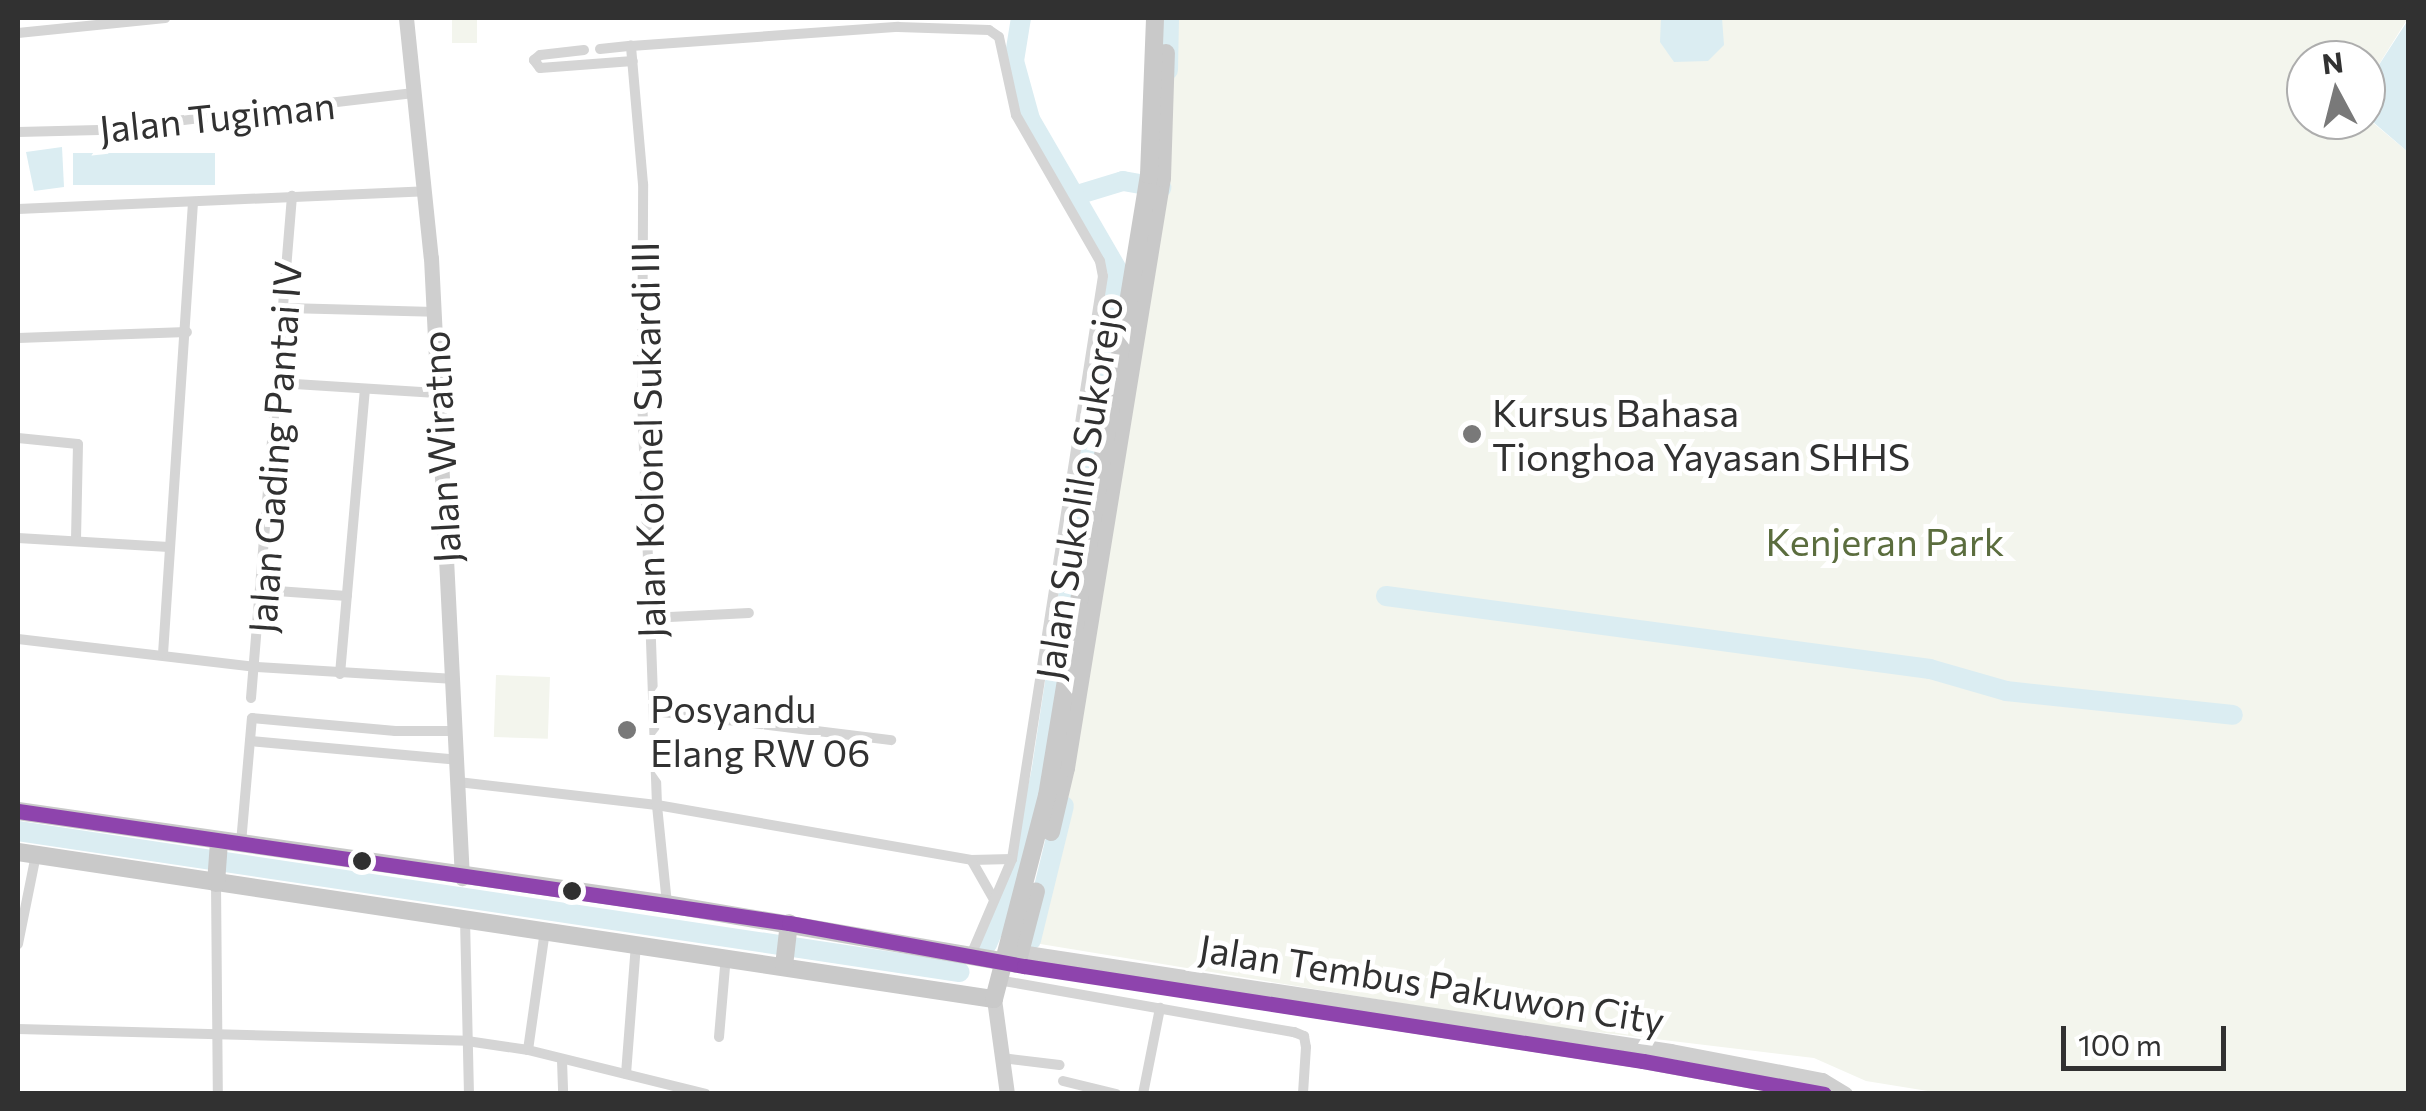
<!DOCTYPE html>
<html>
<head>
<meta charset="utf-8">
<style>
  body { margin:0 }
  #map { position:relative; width:2426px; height:1111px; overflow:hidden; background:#fff; font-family:Commissioner,sans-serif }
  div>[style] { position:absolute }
  .green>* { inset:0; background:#f3f5ed; transform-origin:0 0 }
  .water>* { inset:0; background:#dbedf2; transform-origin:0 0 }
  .river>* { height:20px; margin:-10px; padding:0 10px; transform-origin:10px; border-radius:10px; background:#dbedf2 }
  .street>* { height:10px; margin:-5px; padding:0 5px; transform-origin:5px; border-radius:5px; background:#d5d5d5 }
  .secondary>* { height:15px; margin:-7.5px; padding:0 7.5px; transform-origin:7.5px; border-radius:7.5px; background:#cfcfcf }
  .primary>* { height:18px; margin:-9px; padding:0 9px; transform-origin:9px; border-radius:9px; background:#c9c9c9 }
  .bus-1>* { height:15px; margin:-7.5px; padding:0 7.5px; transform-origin:7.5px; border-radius:7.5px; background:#8e44ad }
  .dots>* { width:28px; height:28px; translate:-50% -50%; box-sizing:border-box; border:5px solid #fff; border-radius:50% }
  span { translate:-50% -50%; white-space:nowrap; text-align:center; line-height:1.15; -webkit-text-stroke:10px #fff; paint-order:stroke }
  .street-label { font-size:38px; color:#313131 }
  .poi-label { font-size:38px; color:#313131 }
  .left { translate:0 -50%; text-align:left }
  .park-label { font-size:38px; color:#5b6d3e }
  .frame { position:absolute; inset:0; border:20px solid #313131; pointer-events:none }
  .north { position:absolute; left:2286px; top:40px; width:100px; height:100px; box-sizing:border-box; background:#fff; border:2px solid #adadad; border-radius:50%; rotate:353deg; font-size:28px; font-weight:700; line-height:40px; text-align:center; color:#313131 }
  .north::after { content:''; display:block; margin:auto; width:35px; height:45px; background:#797979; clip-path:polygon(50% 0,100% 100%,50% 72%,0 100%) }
  .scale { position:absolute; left:2061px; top:1026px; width:165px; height:45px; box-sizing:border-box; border:5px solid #313131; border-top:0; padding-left:12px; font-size:30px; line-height:35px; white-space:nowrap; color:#313131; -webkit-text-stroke:8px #fff; paint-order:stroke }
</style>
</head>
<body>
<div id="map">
  <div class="green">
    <i style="left:452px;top:18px;width:25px;height:25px"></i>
    <i style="clip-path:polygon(1165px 18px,2408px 18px,2366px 85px,2366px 60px,2306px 60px,2306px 120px,2366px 117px,2408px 152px,2408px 1093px,1940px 1093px,1866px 1081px,1814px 1058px,1522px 1023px,1022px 941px,1043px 861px,1165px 114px)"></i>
    <i style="left:496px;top:675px;width:54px;height:62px;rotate:2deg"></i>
  </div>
  <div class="water">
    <i style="clip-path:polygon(1661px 18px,1722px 18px,1724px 45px,1708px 61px,1674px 62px,1660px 42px)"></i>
    <i style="clip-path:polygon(2408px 20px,2408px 152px,2366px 116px,2366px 85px)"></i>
    <i style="clip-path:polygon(62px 147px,64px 187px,34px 191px,26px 152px)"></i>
    <i style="left:215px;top:153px;width:32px;height:142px;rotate:90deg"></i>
  </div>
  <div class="river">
    <i style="left:1168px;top:70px;width:52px;rotate:-88.9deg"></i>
    <i style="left:1077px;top:195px;width:48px;rotate:-16.9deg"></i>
    <i style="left:1123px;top:181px;width:39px;rotate:10deg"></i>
    <i style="left:1386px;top:596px;width:549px;rotate:7.64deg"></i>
    <i style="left:1930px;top:669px;width:79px;rotate:16.1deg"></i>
    <i style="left:2006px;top:691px;width:228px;rotate:6deg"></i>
    <i style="left:18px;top:831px;width:952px;rotate:8.52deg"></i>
    <i style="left:1031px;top:940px;width:138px;rotate:-76.2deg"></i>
    <i style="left:987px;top:944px;width:87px;rotate:-67deg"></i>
    <i style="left:1021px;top:864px;width:92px;rotate:-77.5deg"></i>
    <i style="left:1041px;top:774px;width:509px;rotate:-81.3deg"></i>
    <i style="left:1118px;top:271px;width:176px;rotate:-120.1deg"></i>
    <i style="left:1030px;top:119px;width:60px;rotate:-105.4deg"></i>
    <i style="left:1014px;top:61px;width:44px;rotate:-80.8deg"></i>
  </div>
  <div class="street">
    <i style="left:18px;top:33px;width:148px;rotate:-5.8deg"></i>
    <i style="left:600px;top:49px;width:31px;rotate:-6deg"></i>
    <i style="left:584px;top:50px;width:44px;rotate:173.5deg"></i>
    <i style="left:540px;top:55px;width:8px;rotate:140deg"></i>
    <i style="left:534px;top:60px;width:10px;rotate:53deg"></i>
    <i style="left:540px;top:68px;width:93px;rotate:-4.3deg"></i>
    <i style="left:18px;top:132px;width:81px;rotate:-1.4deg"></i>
    <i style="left:99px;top:130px;width:319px;rotate:-6.7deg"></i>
    <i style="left:18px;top:209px;width:408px;rotate:-2.5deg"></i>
    <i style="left:286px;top:308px;width:148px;rotate:1.5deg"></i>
    <i style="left:18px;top:338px;width:169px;rotate:-2deg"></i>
    <i style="left:279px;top:383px;width:158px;rotate:3.6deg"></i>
    <i style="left:18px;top:438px;width:60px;rotate:5.7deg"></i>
    <i style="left:78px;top:444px;width:97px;rotate:91.2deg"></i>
    <i style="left:18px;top:538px;width:151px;rotate:3.4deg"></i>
    <i style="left:263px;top:590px;width:84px;rotate:4.1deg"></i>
    <i style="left:650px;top:618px;width:99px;rotate:-2.9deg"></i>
    <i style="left:18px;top:639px;width:241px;rotate:6.7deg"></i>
    <i style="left:257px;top:667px;width:194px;rotate:3.5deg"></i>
    <i style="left:163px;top:654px;width:453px;rotate:-86.2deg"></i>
    <i style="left:340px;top:674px;width:284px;rotate:-85deg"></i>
    <i style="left:251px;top:698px;width:504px;rotate:-85.33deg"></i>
    <i style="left:654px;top:711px;width:239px;rotate:7deg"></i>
    <i style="left:250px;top:741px;width:208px;rotate:5.2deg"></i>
    <i style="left:458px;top:782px;width:200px;rotate:6.6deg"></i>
    <i style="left:657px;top:805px;width:319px;rotate:9.9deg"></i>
    <i style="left:971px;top:860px;width:41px;rotate:-1.4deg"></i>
    <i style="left:241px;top:843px;width:125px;rotate:-85deg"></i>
    <i style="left:252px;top:718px;width:144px;rotate:5.2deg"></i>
    <i style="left:395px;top:731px;width:60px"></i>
    <i style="left:972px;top:861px;width:43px;rotate:60.4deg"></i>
    <i style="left:216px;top:883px;width:211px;rotate:89.5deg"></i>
    <i style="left:667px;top:904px;width:100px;rotate:-95.8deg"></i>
    <i style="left:657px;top:805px;width:400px;rotate:-92.1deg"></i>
    <i style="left:642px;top:405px;width:221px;rotate:-89.7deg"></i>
    <i style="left:643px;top:184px;width:139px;rotate:-95deg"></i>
    <i style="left:631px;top:46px;width:268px;rotate:-4.1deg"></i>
    <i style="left:898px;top:27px;width:91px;rotate:1.9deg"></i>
    <i style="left:989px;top:30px;width:12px;rotate:35deg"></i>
    <i style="left:999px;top:37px;width:80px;rotate:77.7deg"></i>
    <i style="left:1016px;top:115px;width:168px;rotate:60.1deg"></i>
    <i style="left:1100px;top:261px;width:15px;rotate:79deg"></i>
    <i style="left:1103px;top:276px;width:590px;rotate:98.87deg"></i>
    <i style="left:1012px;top:859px;width:102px;rotate:113.1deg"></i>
    <i style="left:465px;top:919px;width:175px;rotate:88.7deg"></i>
    <i style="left:18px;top:944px;width:91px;rotate:-78.6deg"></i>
    <i style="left:998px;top:980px;width:301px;rotate:10deg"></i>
    <i style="left:1294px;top:1032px;width:11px;rotate:22deg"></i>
    <i style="left:1304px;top:1036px;width:11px;rotate:80deg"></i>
    <i style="left:1306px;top:1047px;width:47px;rotate:93.7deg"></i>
    <i style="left:18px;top:1029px;width:449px;rotate:1.5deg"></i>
    <i style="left:467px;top:1041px;width:62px;rotate:8.4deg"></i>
    <i style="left:528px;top:1050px;width:183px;rotate:13.9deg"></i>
    <i style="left:719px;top:1037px;width:81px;rotate:-85.1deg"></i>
    <i style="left:528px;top:1050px;width:121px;rotate:-81.9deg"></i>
    <i style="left:1002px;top:1058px;width:58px;rotate:6.9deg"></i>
    <i style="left:562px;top:1060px;width:34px;rotate:88deg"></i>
    <i style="left:626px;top:1074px;width:130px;rotate:-85.6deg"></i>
    <i style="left:1063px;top:1081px;width:55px;rotate:13.8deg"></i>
    <i style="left:1143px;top:1094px;width:88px;rotate:-78.8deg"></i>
  </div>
  <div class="secondary">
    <i style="left:406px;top:18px;width:241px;rotate:84.1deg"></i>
    <i style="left:431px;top:258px;width:621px;rotate:87.14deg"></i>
    <i style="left:1020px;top:952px;width:658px;rotate:8.65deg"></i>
    <i style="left:1671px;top:1051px;width:154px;rotate:10.9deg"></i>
    <i style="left:1822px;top:1080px;width:27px;rotate:31deg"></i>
    <i style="left:1017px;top:964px;width:633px;rotate:8.81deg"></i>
    <i style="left:1643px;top:1061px;width:184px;rotate:10.3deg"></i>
    <i style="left:994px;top:999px;width:96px;rotate:82.2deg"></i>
  </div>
  <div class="primary">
    <i style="left:18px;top:811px;width:656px;rotate:8.15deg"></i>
    <i style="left:667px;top:904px;width:355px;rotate:9.7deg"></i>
    <i style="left:1017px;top:964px;width:75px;rotate:-75.4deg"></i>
    <i style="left:1051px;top:832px;width:66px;rotate:-76.8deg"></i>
    <i style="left:1066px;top:768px;width:598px;rotate:-80.76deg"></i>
    <i style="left:1162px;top:178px;width:125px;rotate:-88.2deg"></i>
    <i style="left:18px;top:852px;width:987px;rotate:8.57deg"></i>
    <i style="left:994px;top:999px;width:210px;rotate:-75.4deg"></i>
    <i style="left:1047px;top:796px;width:629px;rotate:-80.67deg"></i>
    <i style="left:1149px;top:175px;width:157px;rotate:-87.8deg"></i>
    <i style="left:216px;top:883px;width:41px;rotate:-85.8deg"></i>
    <i style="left:784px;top:966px;width:43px;rotate:-83.4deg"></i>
  </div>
  <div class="bus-1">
    <i style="left:18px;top:811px;width:779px;rotate:8.27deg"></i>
    <i style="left:789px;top:923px;width:239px;rotate:10.4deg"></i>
    <i style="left:1024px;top:966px;width:626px;rotate:8.73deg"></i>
    <i style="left:1643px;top:1061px;width:184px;rotate:10.3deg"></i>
  </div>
  <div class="dots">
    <i style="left:1472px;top:434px;background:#797979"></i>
    <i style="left:627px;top:730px;background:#797979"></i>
    <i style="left:362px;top:861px;background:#313131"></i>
    <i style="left:572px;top:891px;background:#313131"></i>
  </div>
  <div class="street-label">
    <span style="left:217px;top:116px;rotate:-6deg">Jalan Tugiman</span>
    <span style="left:647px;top:440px;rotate:-91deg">Jalan Kolonel Sukardi III</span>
    <span style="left:274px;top:447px;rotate:-86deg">Jalan Gading Pantai IV</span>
    <span style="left:440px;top:447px;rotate:-93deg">Jalan Wiratno</span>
    <span style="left:1078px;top:488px;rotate:-81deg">Jalan Sukolilo Sukorejo</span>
    <span style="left:1432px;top:983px;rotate:9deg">Jalan Tembus Pakuwon City</span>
  </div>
  <div class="poi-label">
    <span class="left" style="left:1492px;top:434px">Kursus Bahasa<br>Tionghoa Yayasan SHHS</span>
    <span class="left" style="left:650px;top:730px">Posyandu<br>Elang RW 06</span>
  </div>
  <div class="park-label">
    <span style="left:1885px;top:541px">Kenjeran Park</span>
  </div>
  <div class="frame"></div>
  <div class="north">N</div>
  <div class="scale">100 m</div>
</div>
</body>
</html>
